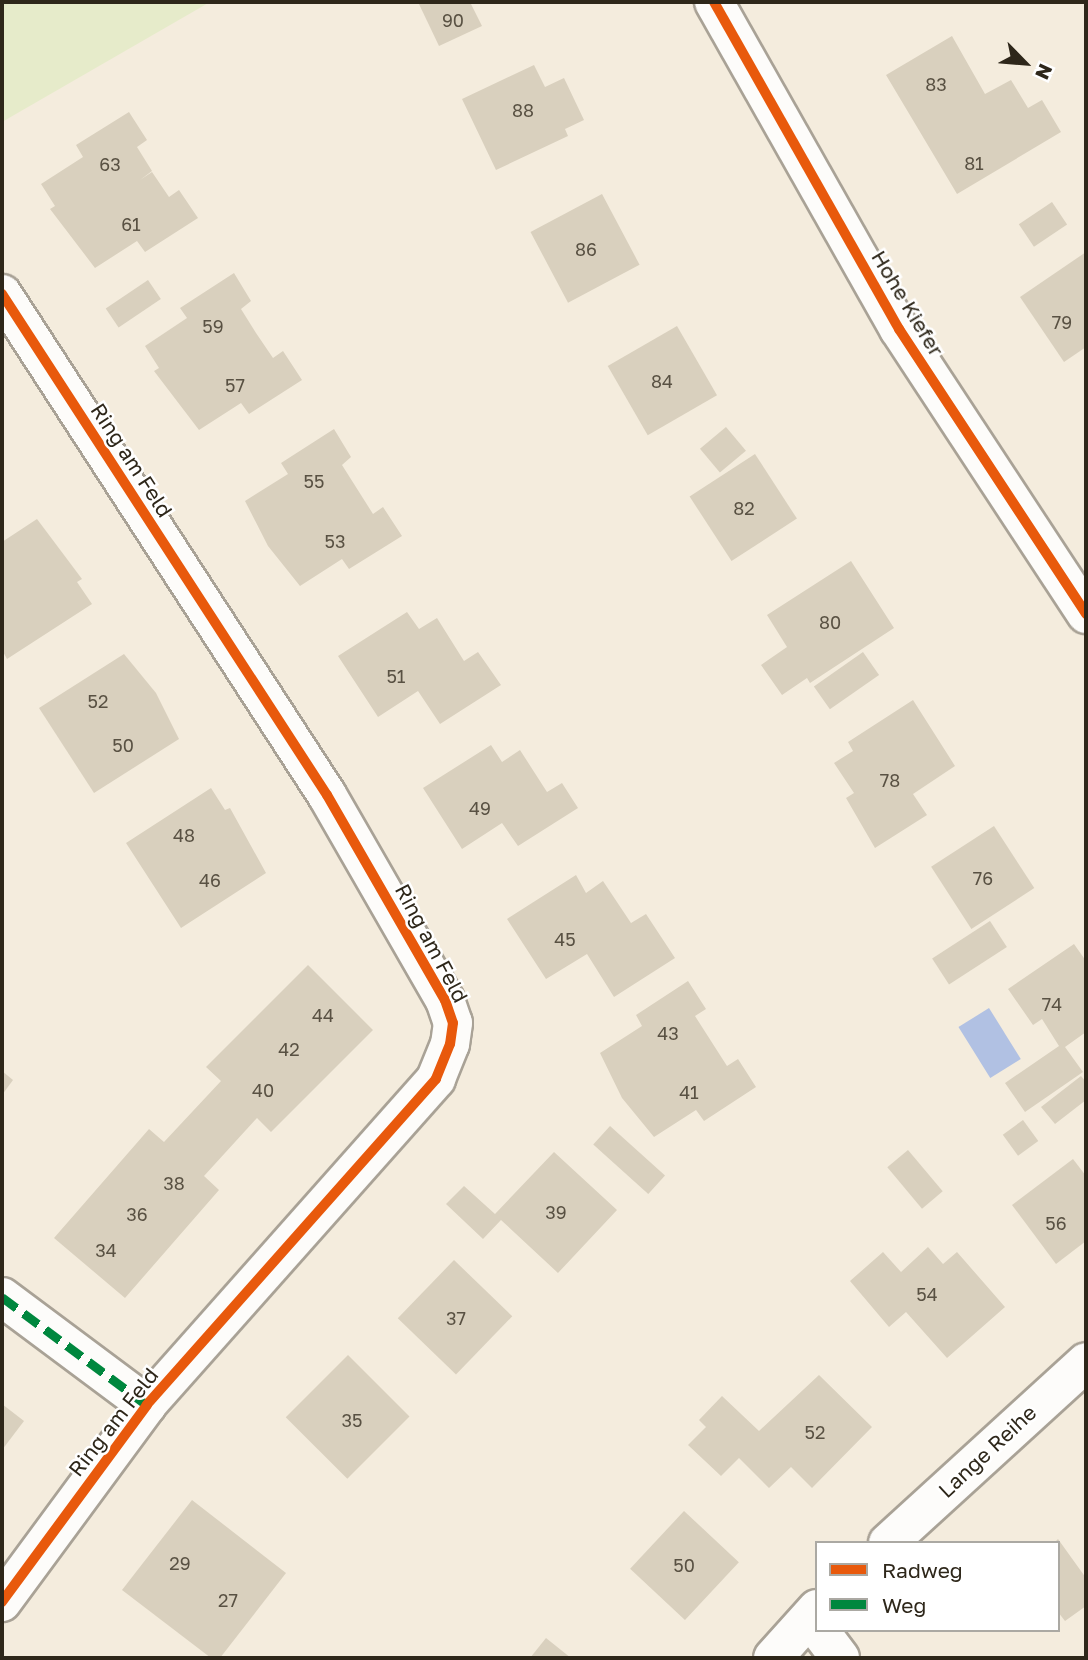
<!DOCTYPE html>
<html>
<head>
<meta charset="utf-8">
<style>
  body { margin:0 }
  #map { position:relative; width:1088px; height:1660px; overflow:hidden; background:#f4ecdd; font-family:"Golos Text",sans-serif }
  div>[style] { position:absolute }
  .green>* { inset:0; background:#e6ebca }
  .water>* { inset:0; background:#b1c1e3; transform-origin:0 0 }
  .building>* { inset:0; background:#d9d0be; transform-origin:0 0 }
  .roads { filter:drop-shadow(2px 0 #a9a296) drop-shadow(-2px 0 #a9a296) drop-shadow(0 2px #a9a296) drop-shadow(0 -2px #a9a296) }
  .minor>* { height:38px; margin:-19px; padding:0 19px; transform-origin:19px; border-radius:19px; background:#fdfcfa }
  .quiet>* { height:9px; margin-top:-4.5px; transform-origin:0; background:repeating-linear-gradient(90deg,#00873e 0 18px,transparent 0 27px) }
  .cycleway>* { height:10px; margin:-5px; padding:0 5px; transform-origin:5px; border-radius:5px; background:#e8590c }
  span { translate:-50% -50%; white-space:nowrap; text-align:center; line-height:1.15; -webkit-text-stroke:5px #fff; paint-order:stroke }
  .number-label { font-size:18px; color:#595143 }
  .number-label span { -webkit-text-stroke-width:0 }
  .street-label { font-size:21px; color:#2e271a }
  .frame { position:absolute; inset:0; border:4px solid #2e271a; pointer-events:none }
  .legend { position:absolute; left:815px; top:1541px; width:245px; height:91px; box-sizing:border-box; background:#fff; border:2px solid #aba9a3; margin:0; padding:9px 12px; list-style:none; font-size:21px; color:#2e271a }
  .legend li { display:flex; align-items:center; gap:14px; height:35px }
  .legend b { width:35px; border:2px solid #aba9a3 }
  .north { position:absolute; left:990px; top:28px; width:70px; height:70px; -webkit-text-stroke:5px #fff; paint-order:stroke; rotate:115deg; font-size:19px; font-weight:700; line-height:28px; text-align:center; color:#2e271a }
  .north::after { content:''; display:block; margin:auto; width:24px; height:32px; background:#2e271a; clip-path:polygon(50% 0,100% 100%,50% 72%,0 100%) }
</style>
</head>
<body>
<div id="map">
  <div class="green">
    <i style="clip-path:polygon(2px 2px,210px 2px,2px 122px)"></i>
  </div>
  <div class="water">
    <i style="left:989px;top:1008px;width:60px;height:36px;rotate:58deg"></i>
  </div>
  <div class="building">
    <i style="clip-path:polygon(418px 2px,470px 2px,482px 26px,439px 46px)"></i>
    <i style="clip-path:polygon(952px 36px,985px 94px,1011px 80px,1028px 108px,1042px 100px,1061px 132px,957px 194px,886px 75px)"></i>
    <i style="clip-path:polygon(534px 65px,545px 87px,564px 78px,584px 120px,565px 129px,568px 136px,496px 170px,462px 99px)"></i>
    <i style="clip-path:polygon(129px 112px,147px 140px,137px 147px,152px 171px,140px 180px,152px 172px,169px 197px,179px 190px,198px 218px,145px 252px,137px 241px,95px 268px,50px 209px,55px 206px,41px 184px,83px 157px,76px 145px)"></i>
    <i style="left:602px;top:194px;width:80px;height:81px;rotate:62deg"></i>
    <i style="left:1052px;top:202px;width:27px;height:40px;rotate:56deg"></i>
    <i style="clip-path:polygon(1086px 252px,1086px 347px,1064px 362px,1020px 297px)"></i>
    <i style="clip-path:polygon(234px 273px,251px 301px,241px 309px,256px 333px,273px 358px,283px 351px,302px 380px,249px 414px,241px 403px,199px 430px,154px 371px,159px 368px,145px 346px,187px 318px,180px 308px)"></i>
    <i style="left:148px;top:280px;width:23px;height:51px;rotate:56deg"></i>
    <i style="left:677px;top:326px;width:80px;height:80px;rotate:60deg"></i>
    <i style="left:726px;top:427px;width:31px;height:34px;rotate:50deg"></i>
    <i style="clip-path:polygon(334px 429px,351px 457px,342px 465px,373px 514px,383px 507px,402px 536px,349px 569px,342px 559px,300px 586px,268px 546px,245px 501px,288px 474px,281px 463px)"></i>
    <i style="left:755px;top:454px;width:77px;height:78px;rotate:57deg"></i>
    <i style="clip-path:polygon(37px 519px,82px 579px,77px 582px,92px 604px,7px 659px,2px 650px,2px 542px)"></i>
    <i style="clip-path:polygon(851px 561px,894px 628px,810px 683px,807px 678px,782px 695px,761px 665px,787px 647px,767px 615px)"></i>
    <i style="clip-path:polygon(407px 612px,419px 629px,437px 618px,464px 661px,478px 652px,501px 685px,440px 724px,418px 691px,378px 717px,338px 656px)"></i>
    <i style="left:863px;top:652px;width:28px;height:60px;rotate:55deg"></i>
    <i style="clip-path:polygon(124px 654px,156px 693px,179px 739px,94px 793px,39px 708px)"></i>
    <i style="clip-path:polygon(913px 700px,955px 766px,913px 794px,927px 815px,875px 848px,846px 798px,854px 793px,834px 763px,853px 751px,848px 742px)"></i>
    <i style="clip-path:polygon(491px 745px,502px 762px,520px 750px,547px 792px,562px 783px,578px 808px,518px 846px,502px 823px,462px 849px,423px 788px)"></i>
    <i style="clip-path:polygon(211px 788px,225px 810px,230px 808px,266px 873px,181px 928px,126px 843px)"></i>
    <i style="left:994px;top:826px;width:74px;height:75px;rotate:57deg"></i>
    <i style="clip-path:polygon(576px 875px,586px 893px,603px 881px,631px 923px,646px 914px,675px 958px,614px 997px,587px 954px,546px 979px,507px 919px)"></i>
    <i style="left:990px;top:921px;width:31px;height:69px;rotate:57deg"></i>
    <i style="clip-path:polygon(1074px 944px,1086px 961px,1086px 1032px,1065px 1047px,1083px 1072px,1025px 1112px,1005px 1083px,1059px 1046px,1042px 1019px,1033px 1025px,1008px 989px)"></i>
    <i style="clip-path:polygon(308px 965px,373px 1030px,271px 1132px,257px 1118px,204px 1176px,219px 1190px,125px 1298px,54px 1238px,149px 1129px,164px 1142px,221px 1081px,206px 1067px)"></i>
    <i style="clip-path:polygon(688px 981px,706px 1009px,695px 1016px,727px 1066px,738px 1059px,756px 1087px,704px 1121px,696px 1110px,654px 1137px,622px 1098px,600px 1053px,642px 1026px,636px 1015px)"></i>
    <i style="clip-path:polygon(2px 1071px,13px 1080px,2px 1095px)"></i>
    <i style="clip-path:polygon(1081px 1076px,1086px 1082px,1086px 1100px,1055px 1124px,1041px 1107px)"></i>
    <i style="left:1023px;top:1120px;width:26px;height:25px;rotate:54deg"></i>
    <i style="left:610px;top:1126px;width:74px;height:25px;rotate:42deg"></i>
    <i style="left:908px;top:1150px;width:54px;height:27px;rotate:50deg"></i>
    <i style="clip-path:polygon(554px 1152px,617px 1210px,558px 1273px,501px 1220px,483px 1239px,446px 1204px,464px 1186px,495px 1214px)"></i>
    <i style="clip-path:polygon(1073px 1159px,1086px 1176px,1086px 1241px,1056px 1264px,1012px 1205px)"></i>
    <i style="clip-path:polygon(928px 1247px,943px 1264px,957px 1252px,1005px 1307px,947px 1358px,906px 1312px,889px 1327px,850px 1281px,883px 1252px,901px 1272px)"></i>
    <i style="left:454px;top:1260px;width:81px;height:81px;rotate:44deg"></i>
    <i style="left:348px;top:1355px;width:87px;height:88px;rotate:45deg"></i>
    <i style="clip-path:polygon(819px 1375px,872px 1427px,812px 1488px,791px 1467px,769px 1488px,739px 1458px,721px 1476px,688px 1445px,706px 1427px,699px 1420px,722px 1396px,759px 1431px)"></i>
    <i style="clip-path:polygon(2px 1404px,24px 1421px,2px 1450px)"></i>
    <i style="clip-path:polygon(192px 1500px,286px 1573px,220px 1658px,211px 1658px,122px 1590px)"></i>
    <i style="left:684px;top:1511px;width:75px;height:79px;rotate:43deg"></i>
    <i style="clip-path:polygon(1058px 1539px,1086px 1578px,1086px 1606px,1065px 1621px,1058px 1612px,1058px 1543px,1054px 1543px)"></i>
    <i style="clip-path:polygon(546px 1638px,571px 1658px,530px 1658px)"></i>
  </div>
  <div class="roads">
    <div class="minor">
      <i style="left:714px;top:2px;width:376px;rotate:60.5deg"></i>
      <i style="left:899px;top:329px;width:341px;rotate:56.7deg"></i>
      <i style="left:2px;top:294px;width:597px;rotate:57.03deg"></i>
      <i style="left:327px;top:795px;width:237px;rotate:60.1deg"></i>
      <i style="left:445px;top:1000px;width:24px;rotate:71deg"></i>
      <i style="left:453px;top:1023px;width:21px;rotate:98deg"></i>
      <i style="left:450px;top:1044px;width:38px;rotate:112deg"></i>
      <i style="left:436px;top:1079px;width:436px;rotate:131.6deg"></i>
      <i style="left:147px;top:1405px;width:245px;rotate:126.4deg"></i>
      <i style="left:2px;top:1297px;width:181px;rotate:36.7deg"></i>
      <i style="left:888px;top:1543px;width:268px;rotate:-42.4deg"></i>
      <i style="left:819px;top:1630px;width:35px;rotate:53deg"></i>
      <i style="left:773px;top:1658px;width:66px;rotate:-48.1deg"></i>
    </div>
  </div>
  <div class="quiet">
    <i style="left:2px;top:1297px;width:181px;rotate:36.7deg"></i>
  </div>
  <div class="cycleway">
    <i style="left:714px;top:2px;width:376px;rotate:60.5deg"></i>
    <i style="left:899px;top:329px;width:341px;rotate:56.7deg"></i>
    <i style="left:2px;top:294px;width:597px;rotate:57.03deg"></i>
    <i style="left:327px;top:795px;width:237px;rotate:60.1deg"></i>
    <i style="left:445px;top:1000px;width:24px;rotate:71deg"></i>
    <i style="left:453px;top:1023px;width:21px;rotate:98deg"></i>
    <i style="left:450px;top:1044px;width:38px;rotate:112deg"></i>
    <i style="left:436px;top:1079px;width:436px;rotate:131.6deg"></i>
    <i style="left:147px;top:1405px;width:245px;rotate:126.4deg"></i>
  </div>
  <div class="number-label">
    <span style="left:453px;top:20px">90</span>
    <span style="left:936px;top:84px">83</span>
    <span style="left:523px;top:110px">88</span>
    <span style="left:974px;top:163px">81</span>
    <span style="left:110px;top:164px">63</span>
    <span style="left:131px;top:224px">61</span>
    <span style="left:586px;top:249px">86</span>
    <span style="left:1062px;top:322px">79</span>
    <span style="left:213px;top:326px">59</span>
    <span style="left:662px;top:381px">84</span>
    <span style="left:235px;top:385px">57</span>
    <span style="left:314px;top:481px">55</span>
    <span style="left:744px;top:508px">82</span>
    <span style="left:335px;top:541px">53</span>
    <span style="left:830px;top:622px">80</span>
    <span style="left:396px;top:676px">51</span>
    <span style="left:98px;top:701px">52</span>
    <span style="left:123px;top:745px">50</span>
    <span style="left:890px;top:780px">78</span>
    <span style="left:480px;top:808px">49</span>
    <span style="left:184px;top:835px">48</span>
    <span style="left:983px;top:878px">76</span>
    <span style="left:210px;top:880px">46</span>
    <span style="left:565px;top:939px">45</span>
    <span style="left:1052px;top:1004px">74</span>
    <span style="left:323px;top:1015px">44</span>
    <span style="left:668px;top:1033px">43</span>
    <span style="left:289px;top:1049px">42</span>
    <span style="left:263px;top:1090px">40</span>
    <span style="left:689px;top:1092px">41</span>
    <span style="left:174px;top:1183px">38</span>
    <span style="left:556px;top:1212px">39</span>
    <span style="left:137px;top:1214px">36</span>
    <span style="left:1056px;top:1223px">56</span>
    <span style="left:106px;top:1250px">34</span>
    <span style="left:927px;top:1294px">54</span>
    <span style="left:456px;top:1318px">37</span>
    <span style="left:352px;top:1420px">35</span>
    <span style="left:815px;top:1432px">52</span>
    <span style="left:180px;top:1563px">29</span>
    <span style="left:684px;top:1565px">50</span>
    <span style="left:228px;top:1600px">27</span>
  </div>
  <div class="street-label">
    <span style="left:908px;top:303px;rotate:59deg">Hohe Kiefer</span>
    <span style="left:132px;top:460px;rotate:57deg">Ring am Feld</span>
    <span style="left:432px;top:943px;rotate:62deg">Ring am Feld</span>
    <span style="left:113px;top:1422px;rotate:-52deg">Ring am Feld</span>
    <span style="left:987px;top:1451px;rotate:-43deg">Lange Reihe</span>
  </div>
  <div class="frame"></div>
  <ul class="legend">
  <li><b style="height:9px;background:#e8590c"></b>Radweg</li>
  <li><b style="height:9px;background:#00873e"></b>Weg</li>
  </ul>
  <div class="north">N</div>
</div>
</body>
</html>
